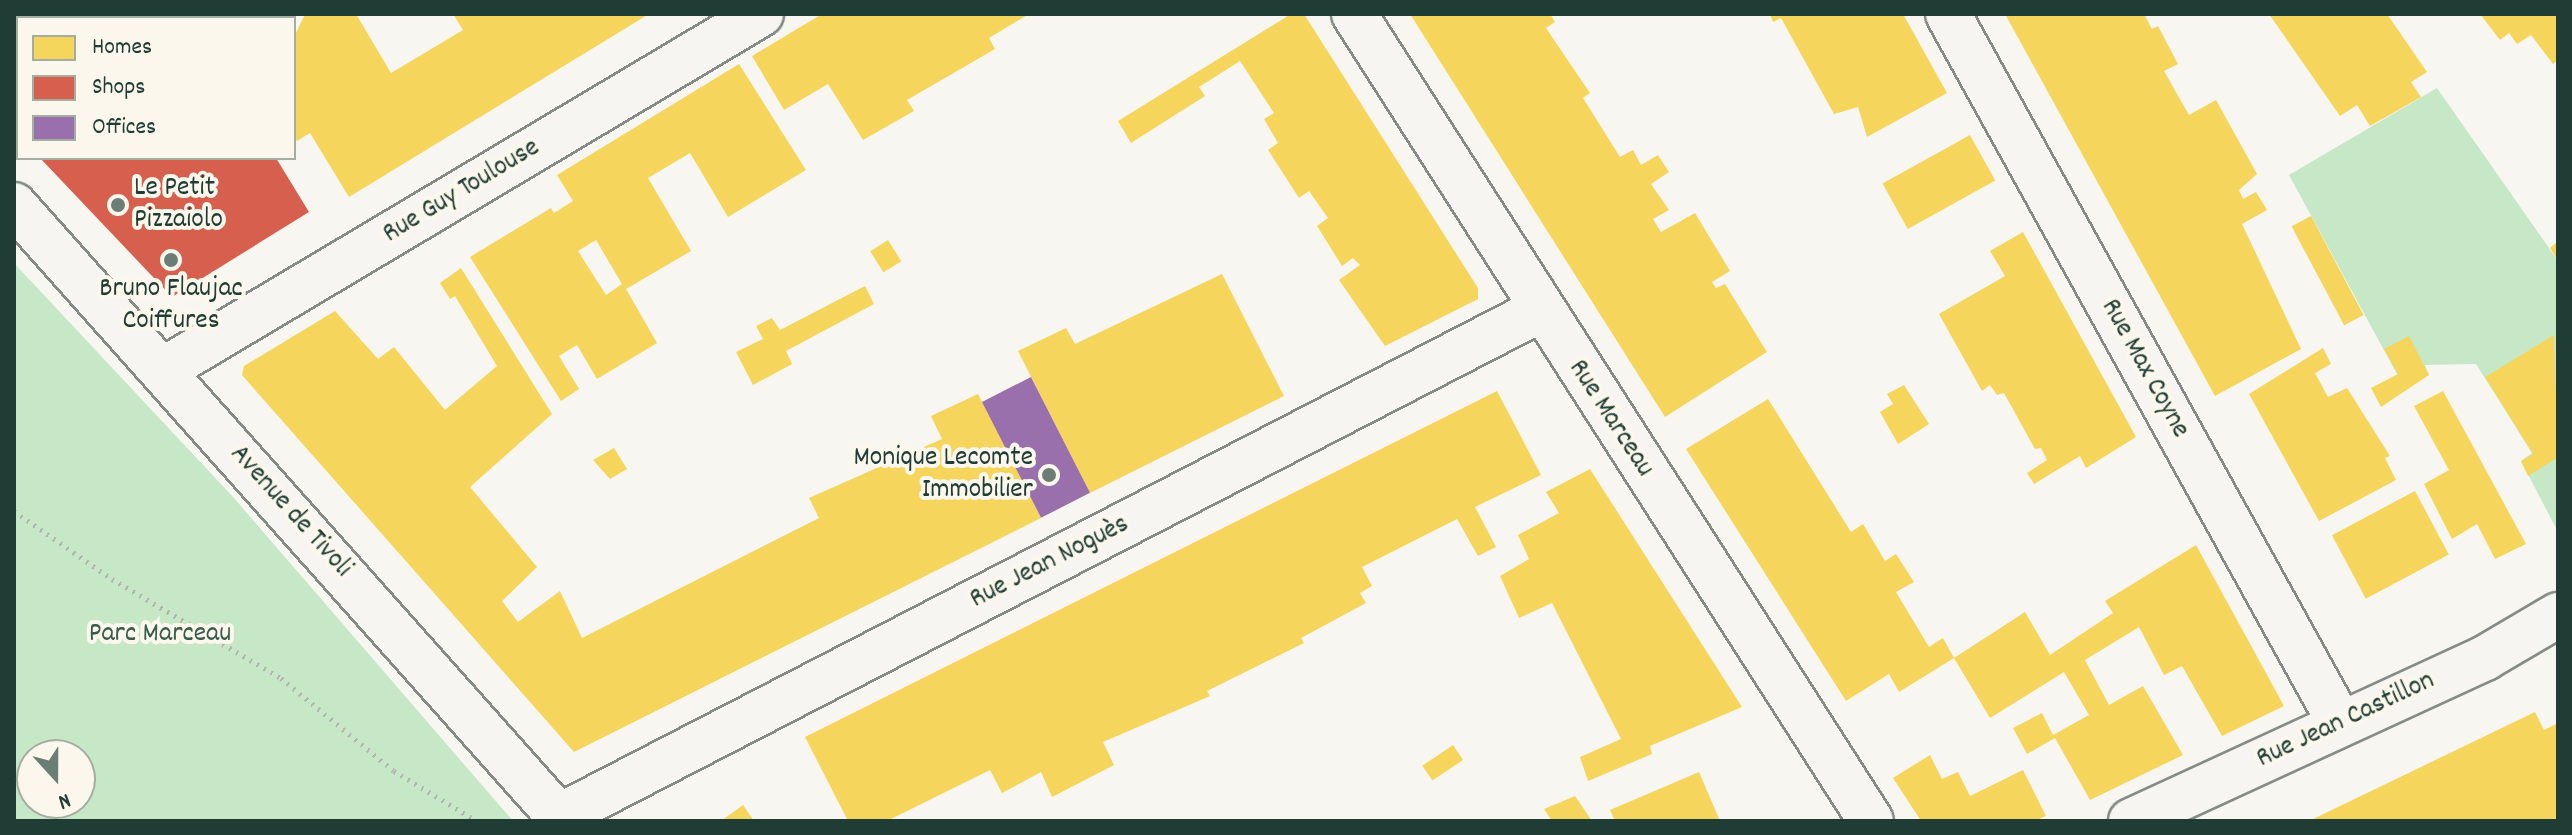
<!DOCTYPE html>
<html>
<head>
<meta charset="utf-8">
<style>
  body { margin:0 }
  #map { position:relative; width:2572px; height:835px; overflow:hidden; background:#f8f6f0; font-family:Dekko,sans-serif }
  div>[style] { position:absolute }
  .green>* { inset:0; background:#c7e8c7 }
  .homes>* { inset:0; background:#f6d55c; transform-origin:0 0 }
  .shops>* { inset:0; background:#d6604d }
  .offices>* { inset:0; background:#9970ab; transform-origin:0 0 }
  .path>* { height:5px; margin-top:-2.5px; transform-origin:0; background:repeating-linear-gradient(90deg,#b2b5b1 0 2px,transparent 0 8px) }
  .roads { filter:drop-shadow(2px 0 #868b86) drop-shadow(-2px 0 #868b86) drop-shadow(0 2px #868b86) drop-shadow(0 -2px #868b86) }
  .minor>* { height:44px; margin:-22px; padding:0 22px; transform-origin:22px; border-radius:22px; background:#f6f5f1 }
  .tertiary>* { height:44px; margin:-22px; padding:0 22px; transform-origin:22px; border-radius:22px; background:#f6f5f1 }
  .dots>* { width:22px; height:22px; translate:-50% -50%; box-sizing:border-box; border:4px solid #fbf7ec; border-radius:50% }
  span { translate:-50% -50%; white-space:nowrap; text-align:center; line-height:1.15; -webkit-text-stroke:8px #fbf7ec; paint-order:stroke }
  .poi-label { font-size:28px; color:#1f3d34 }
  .left { translate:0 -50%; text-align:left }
  .right { translate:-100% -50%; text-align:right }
  .street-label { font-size:28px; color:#1f3d34 }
  .park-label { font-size:28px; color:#395d4b }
  .frame { position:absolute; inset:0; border:16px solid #1f3d34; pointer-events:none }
  .legend { position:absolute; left:16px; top:16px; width:280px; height:144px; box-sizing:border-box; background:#fbf7ec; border:2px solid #a3ada2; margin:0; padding:10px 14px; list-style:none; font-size:24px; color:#1f3d34 }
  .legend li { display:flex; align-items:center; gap:16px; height:40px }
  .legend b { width:40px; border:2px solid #a3ada2 }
  .north { position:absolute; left:16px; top:739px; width:80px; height:80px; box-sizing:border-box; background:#fbf7ec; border:2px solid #a3ada2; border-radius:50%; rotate:159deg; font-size:22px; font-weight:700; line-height:32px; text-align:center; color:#1f3d34 }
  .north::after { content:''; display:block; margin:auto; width:28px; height:36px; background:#6b7e76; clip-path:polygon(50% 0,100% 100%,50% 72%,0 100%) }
</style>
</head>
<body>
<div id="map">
  <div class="green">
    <i style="clip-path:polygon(2437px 88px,2558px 261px,2558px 532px,2521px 461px,2532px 453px,2476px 364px,2425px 365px,2429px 375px,2405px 389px,2289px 175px)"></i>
    <i style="clip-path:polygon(evenodd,14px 263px,234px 498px,513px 821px,14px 821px,14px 263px,32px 755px,80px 755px,80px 803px,32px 803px,32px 755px)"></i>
  </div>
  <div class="homes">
    <i style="left:100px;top:14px;width:76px;height:4px"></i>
    <i style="clip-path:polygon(305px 14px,356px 14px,391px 73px,463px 30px,453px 14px,649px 14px,349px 197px,310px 133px,297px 141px,294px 136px,294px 37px)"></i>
    <i style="clip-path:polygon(822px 14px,1029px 14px,989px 38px,995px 49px,907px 100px,914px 111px,863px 140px,828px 84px,784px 110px,752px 56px)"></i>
    <i style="clip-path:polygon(1291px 14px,1304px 14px,1478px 288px,1478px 299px,1385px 346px,1339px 280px,1360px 265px,1353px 258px,1342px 266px,1317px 226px,1328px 218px,1309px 191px,1299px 198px,1268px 150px,1278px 143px,1264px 119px,1274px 113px,1240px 61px,1199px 87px,1205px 96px,1131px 143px,1118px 121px)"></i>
    <i style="clip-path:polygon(1410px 14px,1550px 14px,1555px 22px,1546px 28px,1590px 93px,1583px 98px,1620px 157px,1633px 150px,1641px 165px,1658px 155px,1669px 172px,1651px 184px,1669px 210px,1653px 219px,1661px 232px,1695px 213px,1730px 271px,1712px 282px,1716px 288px,1725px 284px,1767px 352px,1665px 417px)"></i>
    <i style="clip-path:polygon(1770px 14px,1903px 14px,1947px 93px,1867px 137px,1858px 107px,1834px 114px,1781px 18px,1773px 22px)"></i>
    <i style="clip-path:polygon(2005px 14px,2144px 14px,2152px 29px,2158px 26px,2178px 64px,2164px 71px,2189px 115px,2216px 100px,2257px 174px,2239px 190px,2243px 199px,2256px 192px,2267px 210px,2242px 224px,2301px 349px,2215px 396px)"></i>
    <i style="clip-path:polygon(2269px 14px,2387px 14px,2427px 72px,2411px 82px,2421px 97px,2370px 126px,2357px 105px,2340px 116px)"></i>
    <i style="clip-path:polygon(2480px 14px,2558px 14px,2558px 60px,2553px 64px,2531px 35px,2517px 44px,2509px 33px,2500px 40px)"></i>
    <i style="clip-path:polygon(evenodd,739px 64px,806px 170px,728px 217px,690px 153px,648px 178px,691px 251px,626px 289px,657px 343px,597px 379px,577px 345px,559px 356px,579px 389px,561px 401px,470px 257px,551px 208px,554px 213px,573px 201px,557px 175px,739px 64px,596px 240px,622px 284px,606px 295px,578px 251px,596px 240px)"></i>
    <i style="left:1970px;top:135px;width:52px;height:100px;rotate:61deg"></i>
    <i style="left:2311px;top:216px;width:112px;height:22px;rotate:62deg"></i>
    <i style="clip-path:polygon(2023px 232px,2136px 437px,2086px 468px,2080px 456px,2034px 484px,2027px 473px,2047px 460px,2041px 448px,2035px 449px,2004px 393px,1997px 395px,1990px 385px,1982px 391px,1939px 314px,2005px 276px,1990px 251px)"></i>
    <i style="left:888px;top:240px;width:25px;height:21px;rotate:58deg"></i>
    <i style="clip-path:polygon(2558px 241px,2558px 261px,2550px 248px)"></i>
    <i style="clip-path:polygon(461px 268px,552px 414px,470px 487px,537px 567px,502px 601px,518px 622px,560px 591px,582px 638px,819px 518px,809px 498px,942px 439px,931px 416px,978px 394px,1041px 518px,574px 752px,242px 375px,244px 366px,335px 311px,378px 359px,394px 347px,445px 410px,497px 366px,455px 296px,450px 299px,440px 283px)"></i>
    <i style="clip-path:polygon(1222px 274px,1284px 396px,1090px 493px,1018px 351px,1066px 328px,1075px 344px)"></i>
    <i style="clip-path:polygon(865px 286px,874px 304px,786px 351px,792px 364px,753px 385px,736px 352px,763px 339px,756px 326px,772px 318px,780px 330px)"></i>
    <i style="clip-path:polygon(2554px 335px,2558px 457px,2528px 476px,2521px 461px,2533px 454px,2485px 377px)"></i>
    <i style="clip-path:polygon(2409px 336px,2429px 375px,2381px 407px,2371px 388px,2398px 374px,2384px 349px)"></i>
    <i style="clip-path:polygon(2323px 348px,2331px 364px,2315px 373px,2328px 397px,2347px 388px,2390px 456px,2385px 458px,2396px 480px,2319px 521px,2249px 394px)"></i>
    <i style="clip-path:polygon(1904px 385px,1929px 424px,1898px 444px,1880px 412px,1893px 404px,1887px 394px)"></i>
    <i style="clip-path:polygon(1497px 391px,1541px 475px,1475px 507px,1496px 547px,1478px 556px,1457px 519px,1362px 567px,1372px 586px,1360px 593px,1366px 603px,1301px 638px,1304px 643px,1207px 691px,1210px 696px,1103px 742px,1114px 765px,1052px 797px,1041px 772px,1002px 793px,990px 770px,887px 821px,848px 821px,805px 737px)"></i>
    <i style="clip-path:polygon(2443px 391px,2526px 544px,2495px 559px,2477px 524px,2452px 539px,2424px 484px,2449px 470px,2414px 406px)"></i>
    <i style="clip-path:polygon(1768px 399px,1851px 532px,1863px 524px,1885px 561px,1896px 554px,1914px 582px,1896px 592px,1929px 647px,1943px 638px,1954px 658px,2025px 612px,2050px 655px,2113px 613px,2105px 601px,2196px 545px,2284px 706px,2222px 736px,2182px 666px,2164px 675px,2139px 627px,2085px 660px,2109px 705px,2143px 686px,2183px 755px,2090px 800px,2055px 738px,2027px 754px,2013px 728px,2042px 713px,2053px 735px,2089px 715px,2064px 672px,1990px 718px,1954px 658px,1899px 692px,1889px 674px,1846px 701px,1686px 449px)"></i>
    <i style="clip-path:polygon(614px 448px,627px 469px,610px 479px,593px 460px)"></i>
    <i style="clip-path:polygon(1590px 469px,1742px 707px,1650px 746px,1652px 754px,1588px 781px,1580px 757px,1621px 739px,1552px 603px,1519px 618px,1500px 576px,1529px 559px,1518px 535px,1559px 513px,1546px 492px)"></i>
    <i style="left:2415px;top:491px;width:72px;height:94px;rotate:62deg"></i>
    <i style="clip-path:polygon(2535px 712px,2544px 730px,2558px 723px,2558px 821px,2309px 821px)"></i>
    <i style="left:1453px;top:745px;width:18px;height:37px;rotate:56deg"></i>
    <i style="clip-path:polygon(1930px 755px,1942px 779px,1958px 772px,1970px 796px,2023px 770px,2046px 816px,2035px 821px,1921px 821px,1893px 778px)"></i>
    <i style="clip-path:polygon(1699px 772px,1720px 821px,1615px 821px,1610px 810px)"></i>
    <i style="clip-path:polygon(1575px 796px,1592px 821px,1552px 821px,1544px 809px)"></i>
    <i style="clip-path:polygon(743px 805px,754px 821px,721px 821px)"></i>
  </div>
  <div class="shops">
    <i style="clip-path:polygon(40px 158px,276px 158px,309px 212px,172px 297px)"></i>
  </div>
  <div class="offices">
    <i style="left:1031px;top:377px;width:130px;height:55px;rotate:63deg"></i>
  </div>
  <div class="path">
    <i style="left:14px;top:511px;width:119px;rotate:34.8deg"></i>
    <i style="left:112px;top:579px;width:196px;rotate:30.4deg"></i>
    <i style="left:281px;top:678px;width:146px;rotate:39.5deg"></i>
    <i style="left:394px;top:771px;width:97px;rotate:31.1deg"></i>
  </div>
  <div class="roads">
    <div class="minor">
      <i style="left:1354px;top:14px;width:958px;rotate:57.35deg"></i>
      <i style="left:1948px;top:14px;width:810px;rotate:61.06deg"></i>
      <i style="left:163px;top:370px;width:696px;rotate:-30.77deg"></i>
      <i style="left:560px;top:816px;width:1103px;rotate:-27.31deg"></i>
      <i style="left:2131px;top:821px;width:390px;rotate:-24.7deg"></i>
      <i style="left:2485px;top:658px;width:85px;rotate:-30.5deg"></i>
    </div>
    <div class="tertiary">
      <i style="left:14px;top:205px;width:825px;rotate:48.29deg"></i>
    </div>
  </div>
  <div class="dots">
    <i style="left:118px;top:205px;background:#6b7e76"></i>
    <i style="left:171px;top:260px;background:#6b7e76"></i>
    <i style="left:1049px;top:475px;background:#6b7e76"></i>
  </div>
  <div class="poi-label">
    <span class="left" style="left:134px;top:205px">Le Petit<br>Pizzaiolo</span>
    <span style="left:171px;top:306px">Bruno Flaujac<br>Coiffures</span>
    <span class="right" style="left:1033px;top:475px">Monique Lecomte<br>Immobilier</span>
  </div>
  <div class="street-label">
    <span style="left:462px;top:192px;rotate:-31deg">Rue Guy Toulouse</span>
    <span style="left:2144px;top:369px;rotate:61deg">Rue Max Coyne</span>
    <span style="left:1610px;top:419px;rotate:57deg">Rue Marceau</span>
    <span style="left:290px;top:512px;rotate:48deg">Avenue de Tivoli</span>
    <span style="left:1050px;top:563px;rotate:-27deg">Rue Jean Noguès</span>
    <span style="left:2346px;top:721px;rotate:-25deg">Rue Jean Castillon</span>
  </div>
  <div class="park-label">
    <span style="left:160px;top:635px">Parc Marceau</span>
  </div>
  <div class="frame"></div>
  <ul class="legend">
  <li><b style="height:22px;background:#f6d55c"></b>Homes</li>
  <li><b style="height:22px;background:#d6604d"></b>Shops</li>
  <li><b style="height:22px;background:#9970ab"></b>Offices</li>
  </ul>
  <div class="north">N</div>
</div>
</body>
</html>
